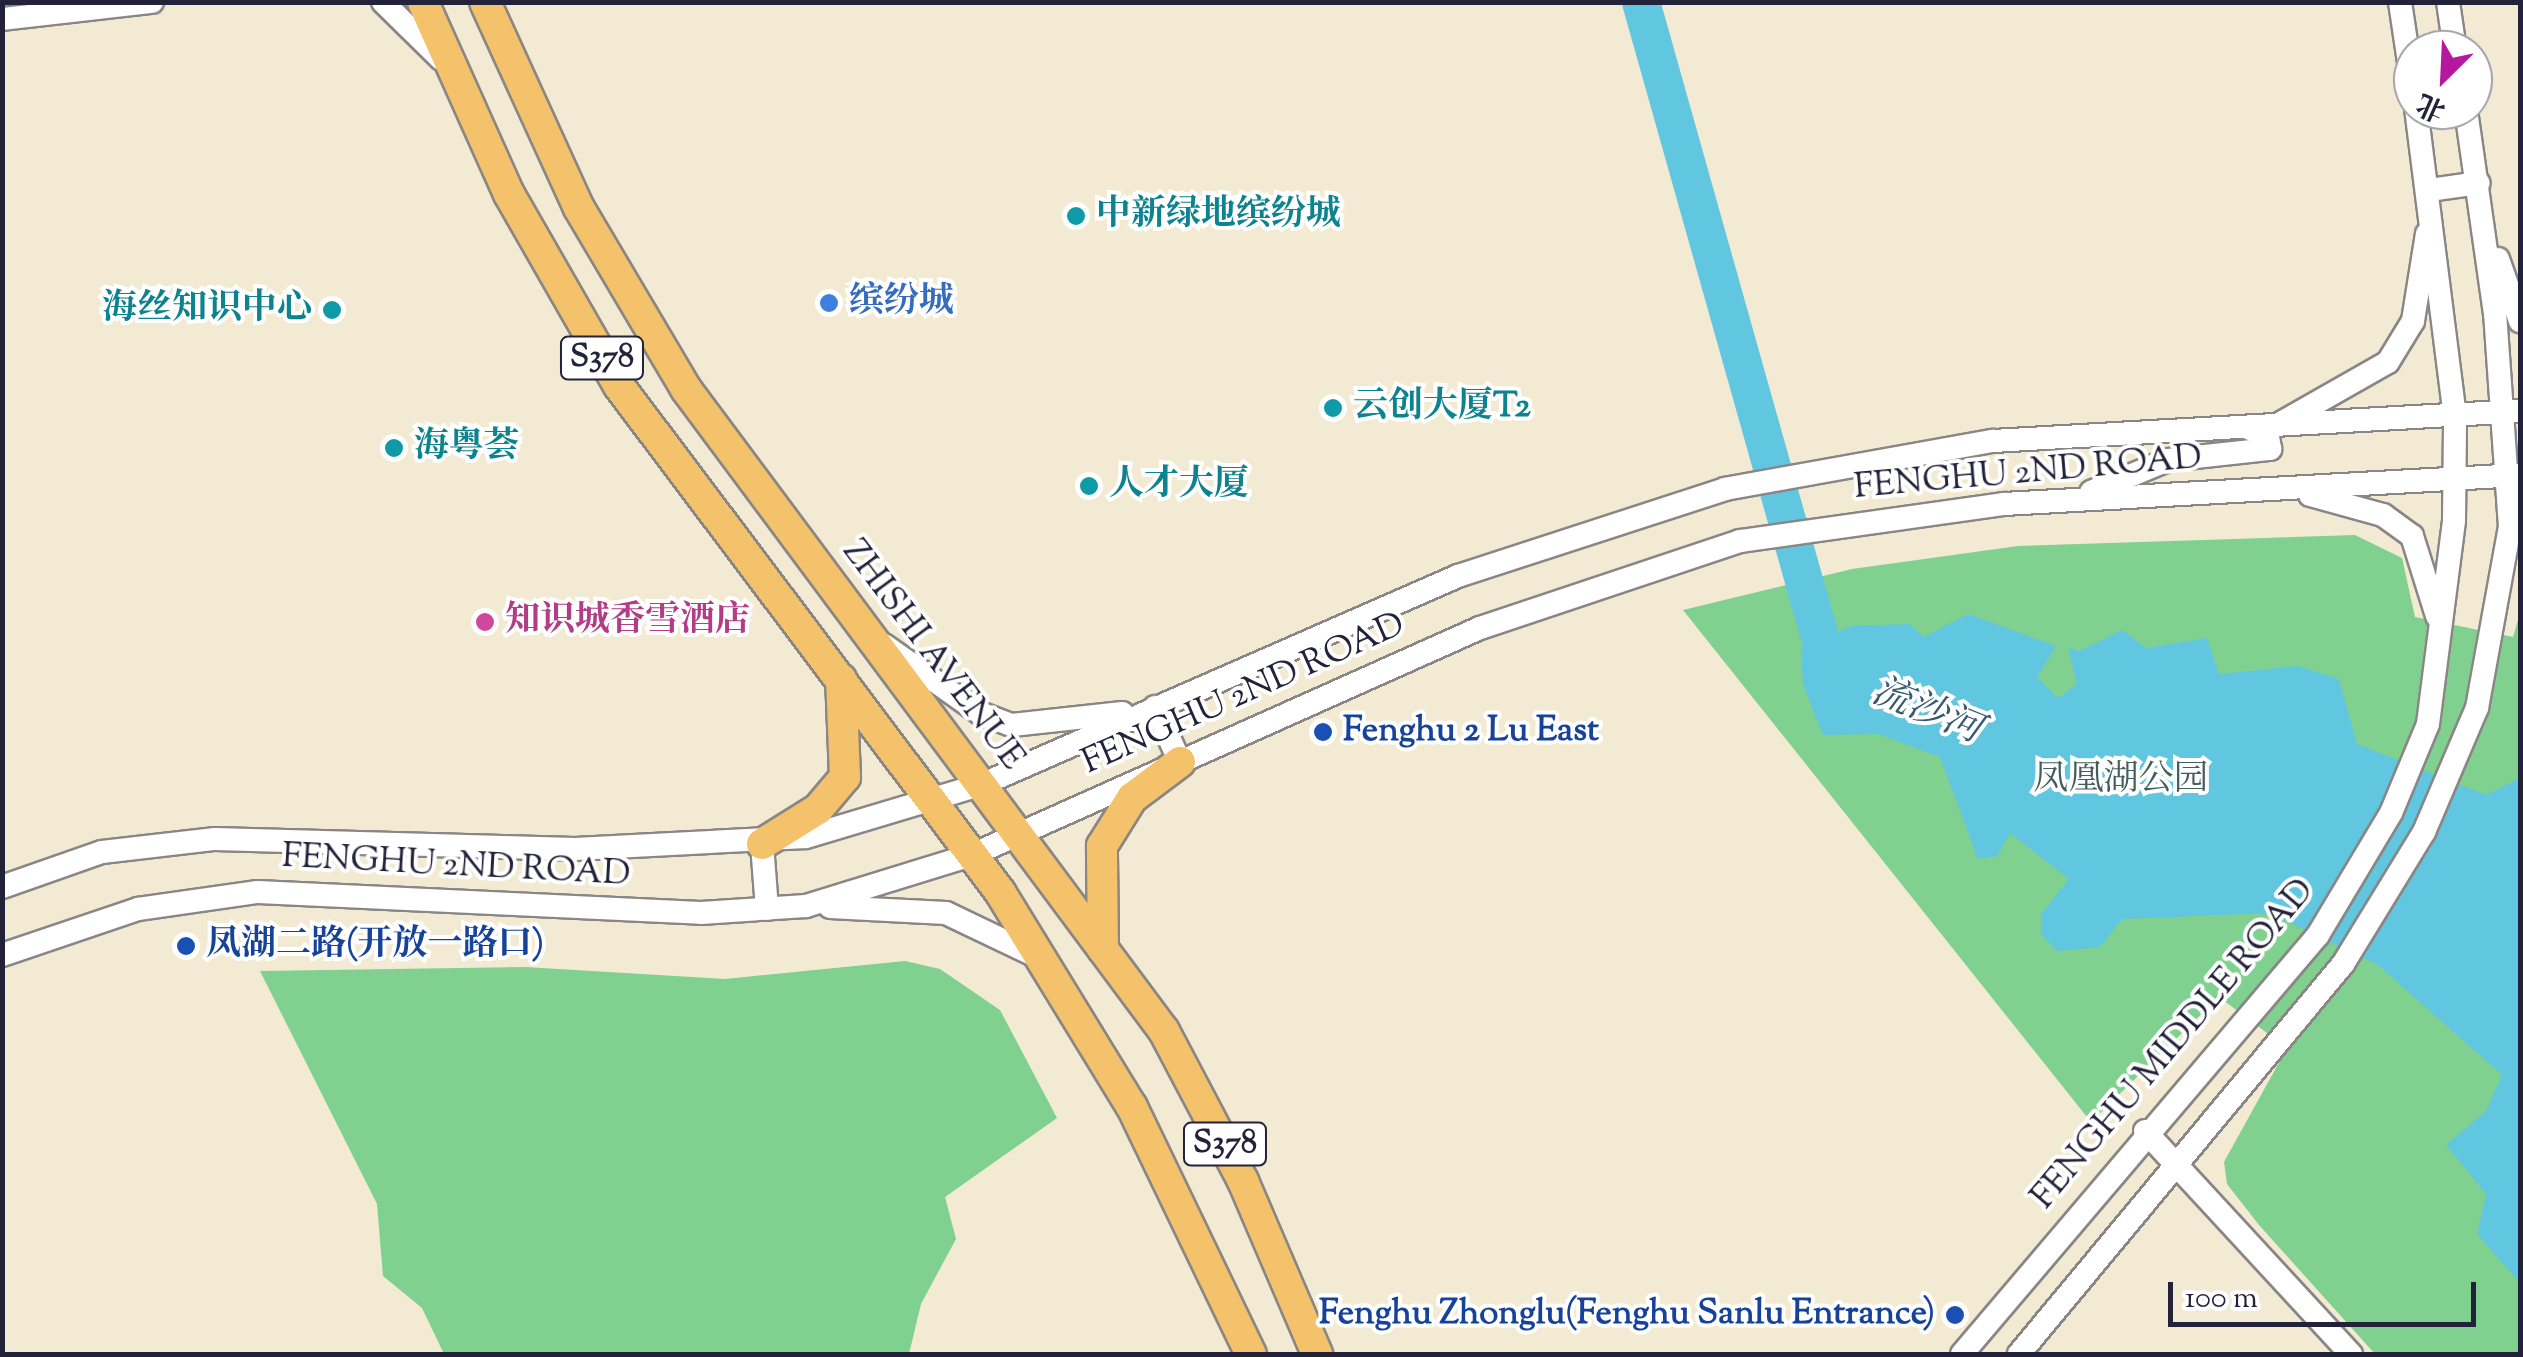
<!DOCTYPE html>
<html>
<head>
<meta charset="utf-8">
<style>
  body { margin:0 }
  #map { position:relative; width:2523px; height:1357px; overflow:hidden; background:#f2ead2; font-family:"Sorts Mill Goudy","Noto Serif SC",serif }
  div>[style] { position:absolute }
  .green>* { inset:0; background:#80d090 }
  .water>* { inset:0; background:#61c6df }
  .river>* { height:38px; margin:-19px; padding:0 19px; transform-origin:19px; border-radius:19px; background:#61c6df }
  .roads { filter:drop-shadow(2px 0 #8a8686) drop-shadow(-2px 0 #8a8686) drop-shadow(0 2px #8a8686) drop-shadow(0 -2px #8a8686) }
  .tertiary>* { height:22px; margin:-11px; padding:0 11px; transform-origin:11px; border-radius:11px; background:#fff }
  .primary>* { height:30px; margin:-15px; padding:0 15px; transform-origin:15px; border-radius:15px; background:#f4c26a }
  .dots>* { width:28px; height:28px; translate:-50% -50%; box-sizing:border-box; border:5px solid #fff; border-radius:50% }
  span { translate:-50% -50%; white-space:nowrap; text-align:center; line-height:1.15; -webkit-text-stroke:8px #fff; paint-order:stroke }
  .shield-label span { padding:2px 8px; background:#fff; border:2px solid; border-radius:8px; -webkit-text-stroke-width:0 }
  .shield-label { font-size:32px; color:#22223b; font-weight:700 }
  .culture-label { font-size:35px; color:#0d838f; font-weight:700 }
  .left { translate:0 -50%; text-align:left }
  .right { translate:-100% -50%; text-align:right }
  .shop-label { font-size:35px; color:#366cbe; font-weight:700 }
  .street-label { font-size:35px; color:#22223b }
  .hotel-label { font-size:35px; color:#b23c85; font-weight:700 }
  .transit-label { font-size:35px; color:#164399; font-weight:700 }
  .park-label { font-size:35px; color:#435f59 }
  .water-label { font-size:38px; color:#385b74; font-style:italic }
  .frame { position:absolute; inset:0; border:5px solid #22223b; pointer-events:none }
  .north { position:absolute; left:2393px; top:30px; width:100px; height:100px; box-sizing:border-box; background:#fff; border:2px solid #a7a7b1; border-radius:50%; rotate:204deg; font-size:28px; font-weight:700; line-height:40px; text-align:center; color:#22223b }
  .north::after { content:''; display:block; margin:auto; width:35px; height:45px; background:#b5179e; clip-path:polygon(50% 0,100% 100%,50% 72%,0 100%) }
  .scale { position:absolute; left:2168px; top:1282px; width:308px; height:45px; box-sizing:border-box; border:5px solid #22223b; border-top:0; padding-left:12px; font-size:30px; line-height:35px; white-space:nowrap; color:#22223b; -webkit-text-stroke:8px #fff; paint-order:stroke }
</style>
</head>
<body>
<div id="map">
  <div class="green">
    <i style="clip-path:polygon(2355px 535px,2402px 558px,2415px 617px,2513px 637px,2520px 613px,2520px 1354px,2375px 1354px,2259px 1225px,2227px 1184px,2224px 1162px,2287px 1048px,2219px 997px,2091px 1122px,1683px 610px,1852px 569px,2018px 546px)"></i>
    <i style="clip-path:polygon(905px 961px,940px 969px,1000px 1010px,1057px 1118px,945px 1197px,956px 1239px,921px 1304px,909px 1354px,444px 1354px,422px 1308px,383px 1276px,377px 1204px,260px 971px,525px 967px,725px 979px)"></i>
  </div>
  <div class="water">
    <i style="clip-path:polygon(1968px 614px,2056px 646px,2037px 677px,2058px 698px,2077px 684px,2068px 648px,2080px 651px,2122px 630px,2146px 648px,2207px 638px,2219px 674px,2298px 666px,2339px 679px,2357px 744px,2486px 795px,2520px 778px,2520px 1283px,2477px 1234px,2486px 1194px,2446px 1145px,2486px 1111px,2502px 1075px,2378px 965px,2270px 913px,2122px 919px,2100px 947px,2057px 951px,2041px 935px,2041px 914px,2069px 879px,2010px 833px,1997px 856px,1978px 859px,1940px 757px,1878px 734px,1823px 735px,1803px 685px,1801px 648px,1851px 626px,1909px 624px,1924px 637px)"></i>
  </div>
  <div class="river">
    <i style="left:1641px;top:2px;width:664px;rotate:74.27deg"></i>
    <i style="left:1821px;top:641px;width:50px;rotate:50.6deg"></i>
  </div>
  <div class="roads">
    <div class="tertiary">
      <i style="left:383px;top:2px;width:81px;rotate:44.5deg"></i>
      <i style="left:2400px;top:2px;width:88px;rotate:81.5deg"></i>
      <i style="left:2448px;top:2px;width:49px;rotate:81.7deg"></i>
      <i style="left:2px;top:19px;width:151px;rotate:-6.5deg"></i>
      <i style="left:2429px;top:190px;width:50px;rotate:-8deg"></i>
      <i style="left:2498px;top:259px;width:66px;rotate:70.5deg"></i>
      <i style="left:2279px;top:424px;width:125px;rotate:-29.6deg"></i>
      <i style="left:2388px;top:362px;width:48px;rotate:-58.6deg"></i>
      <i style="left:2413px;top:321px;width:88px;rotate:-80.9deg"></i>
      <i style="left:2091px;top:492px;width:83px;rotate:-22.6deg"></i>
      <i style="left:2168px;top:460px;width:103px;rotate:-6.2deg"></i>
      <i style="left:2270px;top:449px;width:12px;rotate:-99deg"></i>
      <i style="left:2268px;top:437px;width:22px;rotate:-156deg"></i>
      <i style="left:2310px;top:495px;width:76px;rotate:15.3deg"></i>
      <i style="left:2383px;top:515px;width:36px;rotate:36deg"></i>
      <i style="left:2412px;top:536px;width:84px;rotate:72.6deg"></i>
      <i style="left:884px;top:645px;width:118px;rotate:35.3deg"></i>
      <i style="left:980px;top:713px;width:34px;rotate:21deg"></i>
      <i style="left:1012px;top:725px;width:111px;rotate:-6.2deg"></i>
      <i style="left:1155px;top:707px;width:60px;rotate:65.6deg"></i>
      <i style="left:762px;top:844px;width:65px;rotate:85.6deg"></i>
      <i style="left:2px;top:887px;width:106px;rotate:-19.3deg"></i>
      <i style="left:102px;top:852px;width:114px;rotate:-6.6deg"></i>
      <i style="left:215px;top:839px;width:360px;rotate:1.6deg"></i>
      <i style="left:575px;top:849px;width:231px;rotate:-3deg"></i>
      <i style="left:806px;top:837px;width:185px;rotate:-16.7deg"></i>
      <i style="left:983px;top:784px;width:519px;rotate:-23.65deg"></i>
      <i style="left:1458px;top:576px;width:281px;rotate:-18deg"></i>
      <i style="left:1725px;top:489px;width:272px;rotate:-10.2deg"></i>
      <i style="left:1993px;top:441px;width:528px;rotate:-3.26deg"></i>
      <i style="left:830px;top:907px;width:116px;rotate:3deg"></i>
      <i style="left:946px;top:913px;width:104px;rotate:25.6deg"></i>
      <i style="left:2px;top:955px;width:144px;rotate:-18.7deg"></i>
      <i style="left:138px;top:909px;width:121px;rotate:-8.1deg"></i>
      <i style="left:258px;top:892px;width:443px;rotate:2.7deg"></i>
      <i style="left:701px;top:913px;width:105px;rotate:-3.8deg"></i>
      <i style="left:806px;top:906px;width:174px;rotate:-17.1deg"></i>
      <i style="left:972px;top:855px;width:556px;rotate:-24.08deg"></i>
      <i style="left:1480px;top:628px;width:274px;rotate:-18.5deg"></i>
      <i style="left:1740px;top:541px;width:267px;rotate:-8deg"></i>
      <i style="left:2004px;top:504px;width:517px;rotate:-3.22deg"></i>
      <i style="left:2145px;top:1131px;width:304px;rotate:47.3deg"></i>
      <i style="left:1962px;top:1354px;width:550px;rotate:-49.65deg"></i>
      <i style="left:2318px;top:935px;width:142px;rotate:-59.1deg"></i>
      <i style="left:2391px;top:813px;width:96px;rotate:-67.4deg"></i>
      <i style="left:2428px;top:724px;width:205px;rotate:-82.7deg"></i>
      <i style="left:2454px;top:521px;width:104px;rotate:-89.4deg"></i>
      <i style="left:2455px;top:417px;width:309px;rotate:-97.2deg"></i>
      <i style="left:2019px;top:1354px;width:507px;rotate:-50.28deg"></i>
      <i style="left:2343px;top:964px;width:155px;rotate:-58.5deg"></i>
      <i style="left:2424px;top:832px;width:135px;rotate:-66.9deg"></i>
      <i style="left:2477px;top:708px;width:184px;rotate:-79.7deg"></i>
      <i style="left:2510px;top:527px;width:214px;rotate:-94deg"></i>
      <i style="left:2495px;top:314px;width:206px;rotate:-98.1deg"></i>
    </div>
    <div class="primary">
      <i style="left:423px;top:2px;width:210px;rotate:65.9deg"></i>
      <i style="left:509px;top:194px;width:221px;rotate:60.2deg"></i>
      <i style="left:619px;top:386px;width:633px;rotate:53.02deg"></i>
      <i style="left:1000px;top:892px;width:252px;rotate:58.5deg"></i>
      <i style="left:1132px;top:1107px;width:274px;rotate:64.3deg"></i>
      <i style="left:485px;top:2px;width:226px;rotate:65.5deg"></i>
      <i style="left:579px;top:208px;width:210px;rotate:59.4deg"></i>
      <i style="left:686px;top:389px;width:800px;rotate:53.33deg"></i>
      <i style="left:1164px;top:1031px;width:170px;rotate:62.2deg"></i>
      <i style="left:1243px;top:1181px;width:188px;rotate:66.8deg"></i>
      <i style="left:762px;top:844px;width:66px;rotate:-32deg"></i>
      <i style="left:818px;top:809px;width:42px;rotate:-49.8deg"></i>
      <i style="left:845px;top:777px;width:98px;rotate:-92.3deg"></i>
      <i style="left:1103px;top:949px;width:103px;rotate:-90.6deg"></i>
      <i style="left:1102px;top:846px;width:57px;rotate:-58deg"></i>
      <i style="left:1132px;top:798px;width:60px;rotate:-36.9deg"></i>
    </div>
  </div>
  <div class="dots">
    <i style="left:1076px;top:216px;background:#0f9aa8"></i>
    <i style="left:829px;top:303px;background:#3f7fe0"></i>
    <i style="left:332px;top:310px;background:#0f9aa8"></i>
    <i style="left:1333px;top:408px;background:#0f9aa8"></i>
    <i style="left:394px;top:448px;background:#0f9aa8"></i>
    <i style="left:1089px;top:486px;background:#0f9aa8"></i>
    <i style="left:485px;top:622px;background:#d1479c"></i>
    <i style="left:1323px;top:732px;background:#1a4fb4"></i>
    <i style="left:186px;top:946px;background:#1a4fb4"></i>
    <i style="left:1955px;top:1315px;background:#1a4fb4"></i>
  </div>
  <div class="shield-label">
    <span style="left:602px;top:358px">S378</span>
    <span style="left:1225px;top:1144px">S378</span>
  </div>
  <div class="culture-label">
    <span class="left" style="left:1096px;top:216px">中新绿地缤纷城</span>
    <span class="right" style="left:312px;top:310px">海丝知识中心</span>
    <span class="left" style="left:1353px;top:408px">云创大厦T2</span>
    <span class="left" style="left:414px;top:448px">海粤荟</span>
    <span class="left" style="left:1109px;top:486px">人才大厦</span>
  </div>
  <div class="shop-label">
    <span class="left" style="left:849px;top:303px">缤纷城</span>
  </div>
  <div class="street-label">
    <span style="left:2028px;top:474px;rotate:-5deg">FENGHU 2ND ROAD</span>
    <span style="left:932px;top:656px;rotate:53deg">ZHISHI AVENUE</span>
    <span style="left:1244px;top:695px;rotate:-24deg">FENGHU 2ND ROAD</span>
    <span style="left:456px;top:867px;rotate:3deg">FENGHU 2ND ROAD</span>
    <span style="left:2174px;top:1045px;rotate:-50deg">FENGHU MIDDLE ROAD</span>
  </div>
  <div class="hotel-label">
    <span class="left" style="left:505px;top:622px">知识城香雪酒店</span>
  </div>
  <div class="transit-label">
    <span class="left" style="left:1343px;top:732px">Fenghu 2 Lu East</span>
    <span class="left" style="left:206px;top:946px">凤湖二路(开放一路口)</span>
    <span class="right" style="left:1935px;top:1315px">Fenghu Zhonglu(Fenghu Sanlu Entrance)</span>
  </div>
  <div class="park-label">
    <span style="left:2121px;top:781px">凤凰湖公园</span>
  </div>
  <div class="water-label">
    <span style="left:1926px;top:713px;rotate:22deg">流沙河</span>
  </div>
  <div class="frame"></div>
  <div class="north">北</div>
  <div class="scale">100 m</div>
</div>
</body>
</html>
